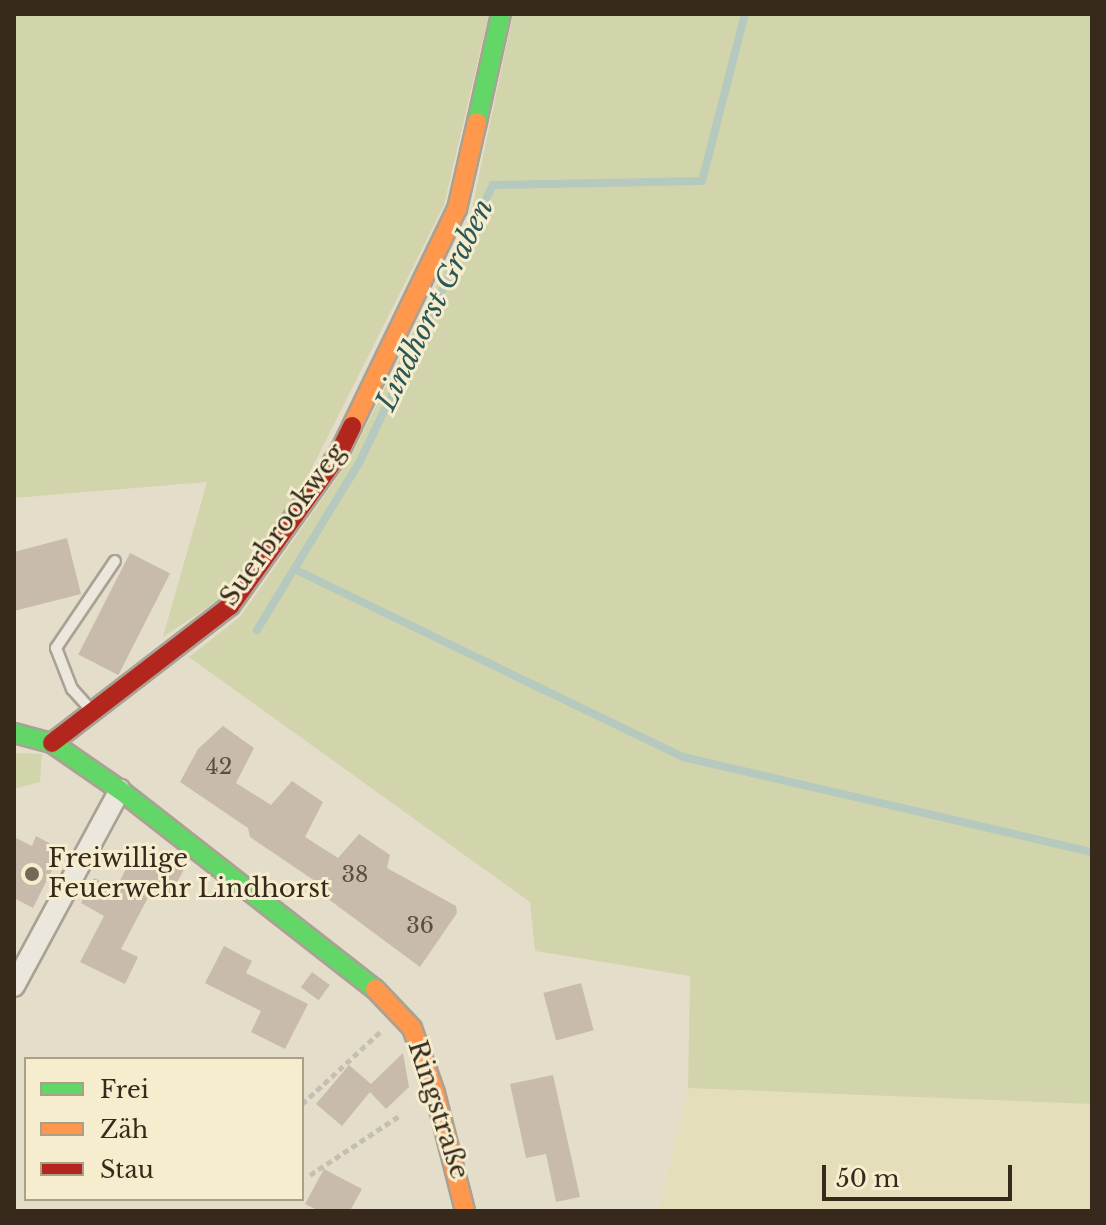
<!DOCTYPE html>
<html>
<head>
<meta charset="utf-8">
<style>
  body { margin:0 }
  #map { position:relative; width:1106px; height:1225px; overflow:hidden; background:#e4ddca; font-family:"Libre Baskerville",serif }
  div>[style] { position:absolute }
  .farmland>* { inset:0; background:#e4deba }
  .green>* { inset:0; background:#d2d4ac }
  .stream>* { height:8px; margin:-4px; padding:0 4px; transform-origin:4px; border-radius:4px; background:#b6c9be }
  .building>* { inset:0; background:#c8bbab; transform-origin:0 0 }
  .path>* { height:5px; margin-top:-2.5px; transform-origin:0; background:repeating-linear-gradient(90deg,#c4beb3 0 6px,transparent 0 10px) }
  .roads { filter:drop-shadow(2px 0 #a9a294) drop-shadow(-2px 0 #a9a294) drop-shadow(0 2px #a9a294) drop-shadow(0 -2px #a9a294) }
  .lane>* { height:10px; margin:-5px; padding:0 5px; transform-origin:5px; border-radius:5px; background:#ebe7dc }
  .street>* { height:20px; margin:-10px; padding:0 10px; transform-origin:10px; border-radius:10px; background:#ebe7dc }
  .fast>* { height:18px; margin:-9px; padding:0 9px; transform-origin:9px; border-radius:9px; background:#63d668 }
  .slow>* { height:18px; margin:-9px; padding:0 9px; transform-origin:9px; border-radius:9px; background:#ff974d }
  .jam>* { height:18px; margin:-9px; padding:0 9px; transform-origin:9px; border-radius:9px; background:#b3261e }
  .dots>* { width:22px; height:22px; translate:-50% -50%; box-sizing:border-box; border:4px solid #f6edcf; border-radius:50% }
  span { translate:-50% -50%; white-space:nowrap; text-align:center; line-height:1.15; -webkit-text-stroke:6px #f6edcf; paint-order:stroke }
  .number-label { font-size:22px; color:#5b4e40 }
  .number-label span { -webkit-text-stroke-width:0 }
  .street-label { font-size:26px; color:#372a1c }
  .poi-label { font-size:26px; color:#372a1c }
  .left { translate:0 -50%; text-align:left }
  .water-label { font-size:28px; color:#2b5756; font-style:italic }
  .frame { position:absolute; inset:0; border:16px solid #372a1c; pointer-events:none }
  .legend { position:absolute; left:24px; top:1057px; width:280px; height:144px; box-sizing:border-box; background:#f6edcf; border:2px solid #aa9f87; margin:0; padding:10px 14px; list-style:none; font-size:24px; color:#372a1c }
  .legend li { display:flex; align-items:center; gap:16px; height:40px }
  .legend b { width:40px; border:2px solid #aa9f87 }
  .scale { position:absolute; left:822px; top:1165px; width:190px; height:36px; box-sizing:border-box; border:4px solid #372a1c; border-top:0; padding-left:10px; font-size:24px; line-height:28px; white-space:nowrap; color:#372a1c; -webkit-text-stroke:6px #f6edcf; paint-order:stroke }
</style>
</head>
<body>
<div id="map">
  <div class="farmland">
    <i style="clip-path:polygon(688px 1088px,1092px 1104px,1092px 1211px,659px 1211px)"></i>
  </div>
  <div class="green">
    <i style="clip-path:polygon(14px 14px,489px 14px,444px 205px,303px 486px,220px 599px,163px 637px,207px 482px,14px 498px)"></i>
    <i style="clip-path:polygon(513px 14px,1092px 14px,1092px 1104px,688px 1088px,690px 976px,535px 951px,530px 902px,189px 657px,240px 617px,348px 462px,470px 218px)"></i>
    <i style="clip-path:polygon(14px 753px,42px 754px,40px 782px,14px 789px)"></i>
  </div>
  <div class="stream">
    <i style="left:294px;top:569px;width:432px;rotate:25.8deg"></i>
    <i style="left:683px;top:757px;width:420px;rotate:13.1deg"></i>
    <i style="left:257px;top:630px;width:196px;rotate:-58.6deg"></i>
    <i style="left:359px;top:463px;width:309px;rotate:-64.3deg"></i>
    <i style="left:493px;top:185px;width:209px;rotate:-1.1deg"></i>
    <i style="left:702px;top:181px;width:172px;rotate:-75.6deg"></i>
  </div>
  <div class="building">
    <i style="clip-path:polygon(67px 538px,81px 594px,14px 611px,14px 552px)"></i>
    <i style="left:130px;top:553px;width:45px;height:114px;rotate:27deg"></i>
    <i style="clip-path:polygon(223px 726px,254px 748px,236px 783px,271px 805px,292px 781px,323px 802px,305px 837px,338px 858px,359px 834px,390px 855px,387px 868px,456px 906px,457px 913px,420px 967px,316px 890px,315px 881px,250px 837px,248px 828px,180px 782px,198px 749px)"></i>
    <i style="clip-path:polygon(36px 836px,62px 850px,33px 908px,14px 898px,14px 837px,32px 846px)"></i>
    <i style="clip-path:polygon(138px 844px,185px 867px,169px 899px,152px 890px,121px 949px,138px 957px,125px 984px,80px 962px,104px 916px,81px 903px,94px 878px,116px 889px)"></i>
    <i style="clip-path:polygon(224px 946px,252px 961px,246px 973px,308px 1004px,285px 1049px,251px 1032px,261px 1011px,205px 983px)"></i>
    <i style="left:312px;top:972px;width:22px;height:19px;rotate:36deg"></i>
    <i style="left:581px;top:983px;width:49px;height:39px;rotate:75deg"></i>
    <i style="clip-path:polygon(403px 1053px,409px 1087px,386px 1109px,370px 1092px,342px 1126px,316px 1104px,349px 1065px,371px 1084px)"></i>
    <i style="clip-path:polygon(553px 1075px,580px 1197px,556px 1202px,546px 1154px,526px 1158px,510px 1084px)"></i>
    <i style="clip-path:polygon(324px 1169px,362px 1189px,350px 1211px,319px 1211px,305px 1204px)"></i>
  </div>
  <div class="path">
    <i style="left:302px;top:1104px;width:108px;rotate:-42.7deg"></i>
    <i style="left:310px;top:1175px;width:107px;rotate:-33.5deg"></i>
  </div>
  <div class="roads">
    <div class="lane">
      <i style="left:91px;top:710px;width:28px;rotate:-132deg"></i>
      <i style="left:72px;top:689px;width:44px;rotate:-111.3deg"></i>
      <i style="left:56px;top:648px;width:105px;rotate:-55.9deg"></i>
    </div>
    <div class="street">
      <i style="left:14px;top:986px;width:223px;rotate:-61.6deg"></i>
    </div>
    <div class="fast">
      <i style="left:477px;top:122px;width:111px;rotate:-77.5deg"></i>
      <i style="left:14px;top:733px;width:39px;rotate:15deg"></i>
      <i style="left:52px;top:743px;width:83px;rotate:34.7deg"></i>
      <i style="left:120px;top:790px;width:323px;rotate:38deg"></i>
    </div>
    <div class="slow">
      <i style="left:352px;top:426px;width:241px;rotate:-64.2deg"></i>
      <i style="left:457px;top:209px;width:89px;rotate:-77.1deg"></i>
      <i style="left:375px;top:989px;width:54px;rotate:46.5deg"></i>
      <i style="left:412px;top:1028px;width:69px;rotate:70.5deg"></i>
      <i style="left:435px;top:1093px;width:122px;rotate:75.7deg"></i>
    </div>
    <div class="jam">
      <i style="left:52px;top:743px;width:225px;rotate:-37.6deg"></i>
      <i style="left:230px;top:606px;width:188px;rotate:-54.5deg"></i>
      <i style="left:339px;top:453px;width:30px;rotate:-64deg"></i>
    </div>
  </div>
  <div class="dots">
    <i style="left:32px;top:874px;background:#746959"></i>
  </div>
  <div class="number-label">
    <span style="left:219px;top:767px">42</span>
    <span style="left:355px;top:875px">38</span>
    <span style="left:420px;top:926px">36</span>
  </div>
  <div class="street-label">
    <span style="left:283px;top:525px;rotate:-54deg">Suerbrookweg</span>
    <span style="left:438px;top:1110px;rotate:72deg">Ringstraße</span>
  </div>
  <div class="poi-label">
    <span class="left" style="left:48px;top:874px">Freiwillige<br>Feuerwehr Lindhorst</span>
  </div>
  <div class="water-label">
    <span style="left:435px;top:305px;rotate:-64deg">Lindhorst Graben</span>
  </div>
  <div class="frame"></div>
  <ul class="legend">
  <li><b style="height:10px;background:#63d668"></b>Frei</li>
  <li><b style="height:10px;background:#ff974d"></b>Zäh</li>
  <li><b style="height:10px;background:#b3261e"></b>Stau</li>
  </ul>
  <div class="scale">50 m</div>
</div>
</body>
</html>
